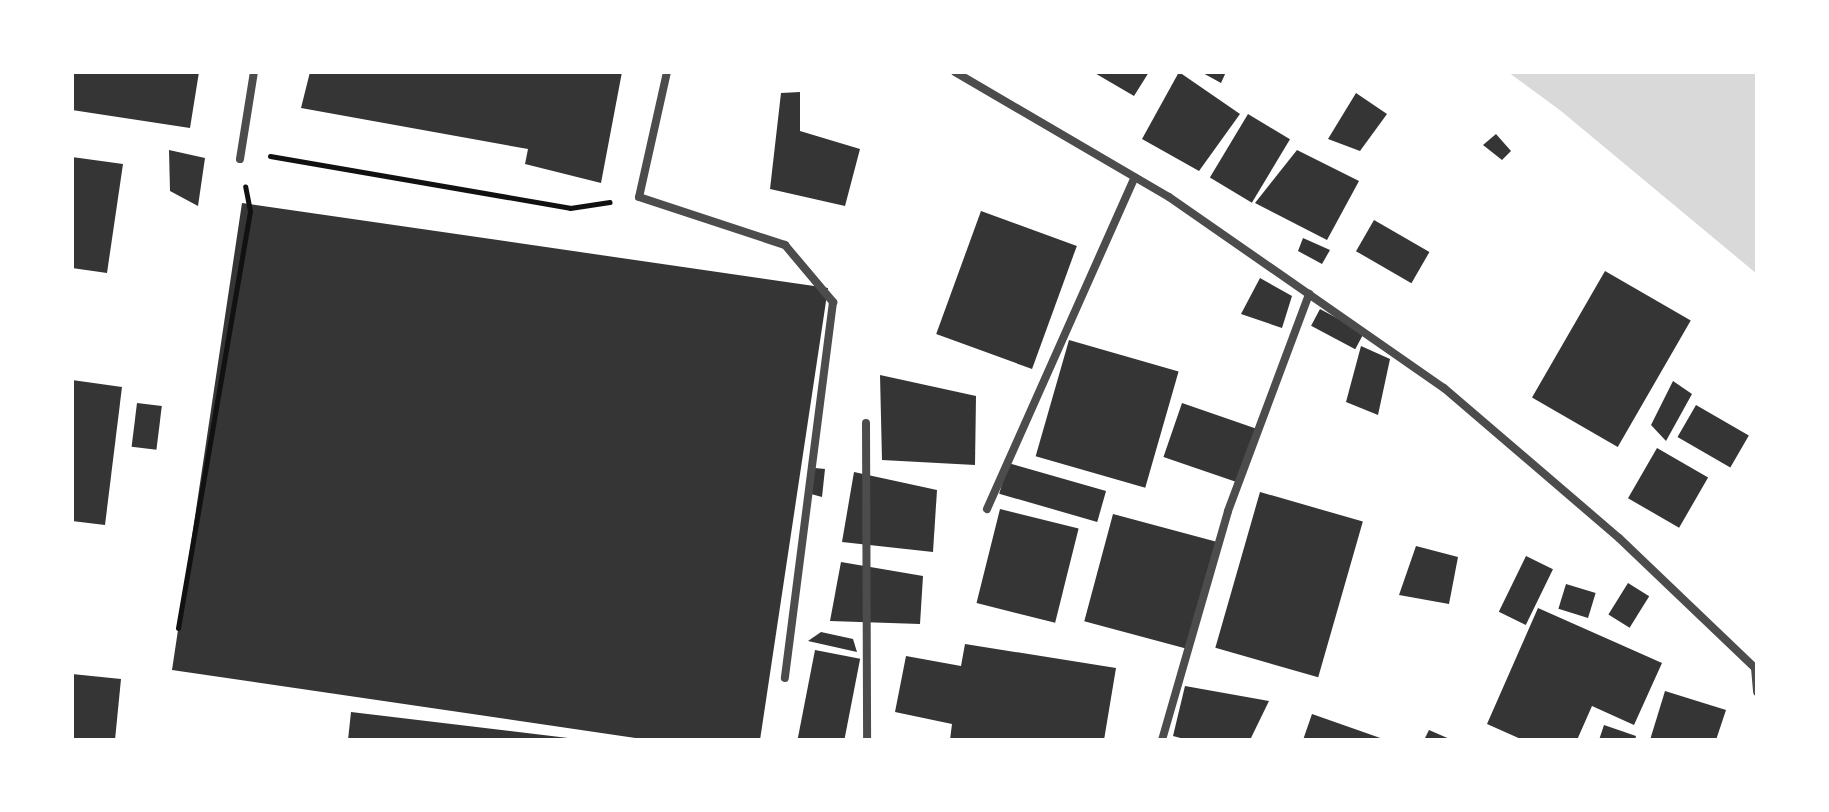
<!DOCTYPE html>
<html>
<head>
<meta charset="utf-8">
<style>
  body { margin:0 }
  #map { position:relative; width:1829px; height:812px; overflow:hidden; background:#fff; font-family:"Nunito Sans",sans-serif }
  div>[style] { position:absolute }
  .water>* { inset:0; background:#d9d9d9 }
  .building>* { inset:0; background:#353535; transform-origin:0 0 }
  .path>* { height:5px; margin:-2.5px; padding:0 2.5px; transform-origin:2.5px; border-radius:2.5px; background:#111 }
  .minor>* { height:8px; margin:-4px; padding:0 4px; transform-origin:4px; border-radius:4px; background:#4c4c4c }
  span { translate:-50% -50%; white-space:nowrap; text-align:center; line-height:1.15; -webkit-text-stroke:8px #fff; paint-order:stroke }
  .frame { position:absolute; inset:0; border:74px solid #fff; pointer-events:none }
</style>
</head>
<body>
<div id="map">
  <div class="water">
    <i style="clip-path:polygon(1508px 72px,1757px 72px,1757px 274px,1561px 111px)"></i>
  </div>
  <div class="building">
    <i style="clip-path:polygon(72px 72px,199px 72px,190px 128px,72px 110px)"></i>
    <i style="clip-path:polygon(310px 72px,622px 72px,601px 183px,525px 164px,528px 149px,301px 108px)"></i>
    <i style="clip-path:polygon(1093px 72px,1149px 72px,1134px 96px)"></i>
    <i style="clip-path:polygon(1179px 72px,1240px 114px,1199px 171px,1142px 139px)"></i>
    <i style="clip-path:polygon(1201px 72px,1226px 72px,1221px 83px)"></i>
    <i style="clip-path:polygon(800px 92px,800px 131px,860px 149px,845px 206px,770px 189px,781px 93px)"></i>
    <i style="clip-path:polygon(1356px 93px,1387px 114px,1360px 151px,1328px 139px)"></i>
    <i style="left:1248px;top:114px;width:49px;height:74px;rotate:31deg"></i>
    <i style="clip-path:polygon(1496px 134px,1511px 151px,1502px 160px,1483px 145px)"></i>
    <i style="clip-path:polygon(169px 150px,205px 158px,198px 206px,170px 191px)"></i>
    <i style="clip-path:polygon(1297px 150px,1359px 181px,1327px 240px,1255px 203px)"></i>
    <i style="clip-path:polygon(72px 157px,123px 164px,107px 273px,72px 268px)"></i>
    <i style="clip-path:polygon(242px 203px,828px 288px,760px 740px,649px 740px,172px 670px)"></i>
    <i style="left:981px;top:211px;width:102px;height:131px;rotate:20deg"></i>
    <i style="left:1374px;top:220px;width:64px;height:36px;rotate:30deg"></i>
    <i style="clip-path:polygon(1303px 238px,1330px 250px,1322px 264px,1298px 251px)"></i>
    <i style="left:1605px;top:271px;width:99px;height:146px;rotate:30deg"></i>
    <i style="clip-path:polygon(1260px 278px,1292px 296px,1282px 328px,1241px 314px)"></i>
    <i style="left:1320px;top:309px;width:50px;height:19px;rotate:28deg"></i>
    <i style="left:1069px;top:340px;width:114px;height:121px;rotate:16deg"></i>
    <i style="clip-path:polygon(1361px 346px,1390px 359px,1378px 415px,1346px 402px)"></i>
    <i style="clip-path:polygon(880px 375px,976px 396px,975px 465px,882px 460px)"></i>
    <i style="clip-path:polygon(72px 380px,122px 387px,105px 525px,72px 521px)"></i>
    <i style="clip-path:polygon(1673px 381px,1692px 394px,1666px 441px,1651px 425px)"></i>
    <i style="left:137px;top:403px;width:25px;height:44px;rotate:7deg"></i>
    <i style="left:1182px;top:403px;width:78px;height:57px;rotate:19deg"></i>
    <i style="left:1696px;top:405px;width:61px;height:37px;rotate:30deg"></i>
    <i style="left:1657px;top:448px;width:59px;height:58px;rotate:30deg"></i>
    <i style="left:1008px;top:463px;width:102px;height:32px;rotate:16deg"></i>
    <i style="clip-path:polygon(815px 468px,825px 469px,822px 497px,811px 494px)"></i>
    <i style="clip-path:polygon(854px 472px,937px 490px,933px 552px,842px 542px)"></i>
    <i style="left:1260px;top:492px;width:107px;height:162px;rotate:16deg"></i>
    <i style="left:1000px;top:509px;width:81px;height:97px;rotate:14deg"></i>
    <i style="left:1113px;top:514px;width:108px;height:111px;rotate:15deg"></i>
    <i style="clip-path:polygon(1416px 546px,1458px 557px,1449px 604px,1399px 595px)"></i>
    <i style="left:1526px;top:556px;width:30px;height:62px;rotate:26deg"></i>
    <i style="clip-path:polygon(841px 562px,923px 576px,920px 624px,830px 621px)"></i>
    <i style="left:1628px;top:583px;width:25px;height:37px;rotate:32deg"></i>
    <i style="left:1566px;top:584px;width:31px;height:26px;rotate:17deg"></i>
    <i style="clip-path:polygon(1538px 608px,1662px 663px,1634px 725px,1592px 706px,1577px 740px,1523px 740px,1487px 724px)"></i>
    <i style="clip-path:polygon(821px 632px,853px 639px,857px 652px,808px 641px)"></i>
    <i style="clip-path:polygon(965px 644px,1116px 668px,1104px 740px,950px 740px,952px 724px,895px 712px,906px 656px,961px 666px)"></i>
    <i style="left:815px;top:650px;width:46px;height:92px;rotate:11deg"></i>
    <i style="clip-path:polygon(72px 674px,121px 679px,115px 740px,72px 740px)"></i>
    <i style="clip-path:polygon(1185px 686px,1269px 701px,1250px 740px,1188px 740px,1173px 736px)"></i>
    <i style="clip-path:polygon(1665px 691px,1726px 710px,1716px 740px,1650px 740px)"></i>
    <i style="clip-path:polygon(351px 712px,568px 738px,568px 740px,348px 740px)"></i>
    <i style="clip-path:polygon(1312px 714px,1386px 740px,1303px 740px)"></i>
    <i style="clip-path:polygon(1604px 725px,1636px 736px,1635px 740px,1599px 740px)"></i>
    <i style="clip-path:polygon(1429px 730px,1452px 740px,1424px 740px)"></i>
  </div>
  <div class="path">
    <i style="left:270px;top:156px;width:304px;rotate:9.8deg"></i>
    <i style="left:570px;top:208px;width:40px;rotate:-8.5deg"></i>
    <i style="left:178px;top:628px;width:423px;rotate:-80.2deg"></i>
    <i style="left:250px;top:211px;width:25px;rotate:-101deg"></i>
  </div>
  <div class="minor">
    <i style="left:667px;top:72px;width:128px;rotate:102.6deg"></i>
    <i style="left:639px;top:197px;width:154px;rotate:18.2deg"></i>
    <i style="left:785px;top:245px;width:75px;rotate:49.9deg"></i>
    <i style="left:833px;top:302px;width:379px;rotate:97.3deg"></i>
    <i style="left:955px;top:72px;width:248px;rotate:30.3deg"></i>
    <i style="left:1169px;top:197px;width:335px;rotate:34.8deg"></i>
    <i style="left:1444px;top:388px;width:230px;rotate:40.6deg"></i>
    <i style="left:1619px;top:538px;width:188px;rotate:43.7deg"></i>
    <i style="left:1755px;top:668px;width:24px;rotate:85deg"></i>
    <i style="left:240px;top:159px;width:88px;rotate:-80.9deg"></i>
    <i style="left:866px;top:423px;width:317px;rotate:89.8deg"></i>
    <i style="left:987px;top:509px;width:363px;rotate:-66deg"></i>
    <i style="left:1162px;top:740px;width:238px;rotate:-73.9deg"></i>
    <i style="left:1228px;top:511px;width:232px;rotate:-69.5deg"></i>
  </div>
  <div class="frame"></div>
</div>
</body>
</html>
